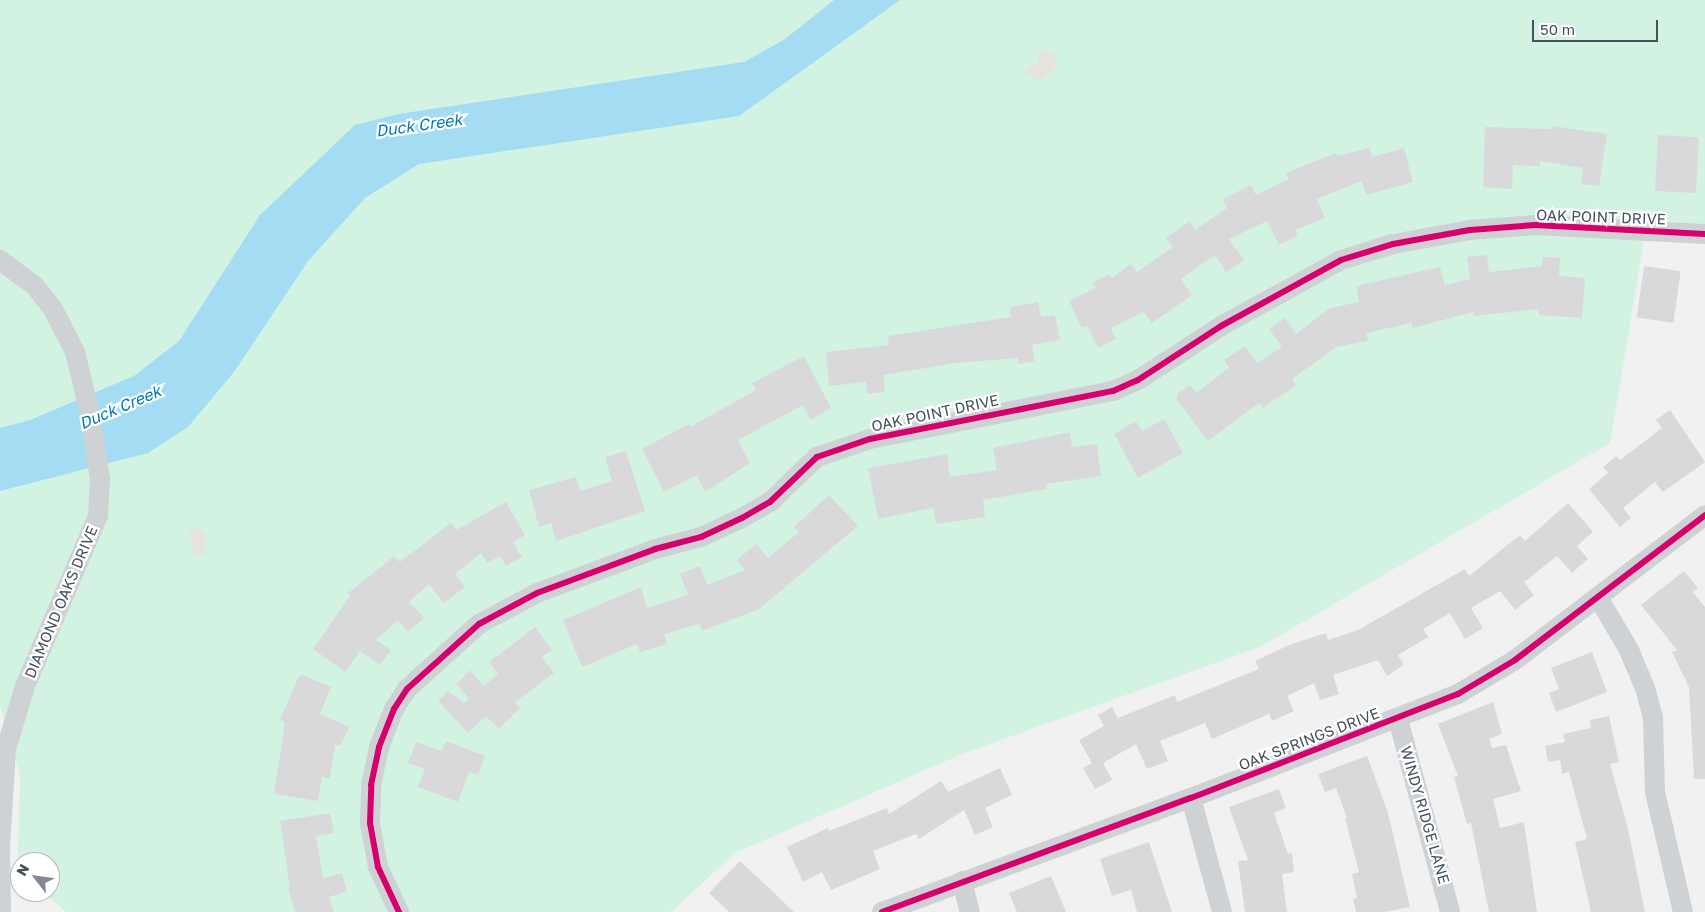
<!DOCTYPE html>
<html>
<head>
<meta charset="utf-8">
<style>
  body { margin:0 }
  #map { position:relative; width:1705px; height:912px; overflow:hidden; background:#f2f1f1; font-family:"Golos Text",sans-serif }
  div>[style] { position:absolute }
  .green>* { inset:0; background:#d3f3e2 }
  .sand>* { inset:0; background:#e6e3dd }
  .water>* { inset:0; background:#a4dcf4 }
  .building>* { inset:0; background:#d9d9db; transform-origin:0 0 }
  .street>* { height:20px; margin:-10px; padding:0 10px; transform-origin:10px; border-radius:10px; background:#ced2d5 }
  .cycleway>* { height:6px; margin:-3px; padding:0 3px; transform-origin:3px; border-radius:3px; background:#d6006c }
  span { translate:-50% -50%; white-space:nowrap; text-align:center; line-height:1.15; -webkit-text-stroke:4.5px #fff; paint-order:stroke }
  .street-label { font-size:15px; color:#465160 }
  .water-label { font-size:16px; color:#017ab1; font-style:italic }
  .north { position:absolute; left:10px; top:852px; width:50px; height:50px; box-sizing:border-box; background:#fff; border:1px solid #b5b9bf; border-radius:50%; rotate:300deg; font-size:14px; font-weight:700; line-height:20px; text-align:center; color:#465160 }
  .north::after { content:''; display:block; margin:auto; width:18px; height:22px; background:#828993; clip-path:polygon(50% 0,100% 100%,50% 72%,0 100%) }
  .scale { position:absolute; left:1532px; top:20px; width:126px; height:22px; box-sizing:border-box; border:2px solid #465160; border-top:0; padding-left:6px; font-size:15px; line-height:18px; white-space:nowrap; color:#465160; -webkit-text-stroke:4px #fff; paint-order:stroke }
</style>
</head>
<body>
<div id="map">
  <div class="green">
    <i style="clip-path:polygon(0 0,1705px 0,1705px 227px,1647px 223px,1610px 443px,1260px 647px,962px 754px,735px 853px,671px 912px,66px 912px,43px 892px,50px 892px,50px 862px,20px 862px,20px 889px,17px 888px,20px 775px,0 706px)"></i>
  </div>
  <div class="sand">
    <i style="clip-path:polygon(1044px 50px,1053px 54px,1057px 62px,1055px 69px,1038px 81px,1026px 72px,1027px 67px,1039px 64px,1038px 55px)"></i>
    <i style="clip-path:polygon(198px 526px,205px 535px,205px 555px,195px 556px,192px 545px,190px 530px)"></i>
  </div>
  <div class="water">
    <i style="clip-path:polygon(834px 0,900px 0,739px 116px,419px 164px,365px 198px,308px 261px,234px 372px,188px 427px,148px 453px,0 491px,0 428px,30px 420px,134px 376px,179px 341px,260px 215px,355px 125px,398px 114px,744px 62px,785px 39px)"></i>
  </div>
  <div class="building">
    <i style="clip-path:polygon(1553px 126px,1607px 134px,1599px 186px,1581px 184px,1583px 168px,1540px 161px,1540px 166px,1513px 165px,1512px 189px,1483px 187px,1485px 127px,1552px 129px)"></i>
    <i style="left:1658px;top:135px;width:41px;height:56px;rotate:3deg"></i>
    <i style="clip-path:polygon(1370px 148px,1372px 157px,1404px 148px,1413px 182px,1366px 195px,1362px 181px,1317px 199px,1325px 218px,1295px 230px,1298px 235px,1279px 245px,1267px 221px,1229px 239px,1244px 260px,1226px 272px,1215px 255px,1181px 279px,1192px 295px,1152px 323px,1144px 312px,1111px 328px,1116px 339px,1098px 348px,1087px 326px,1082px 328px,1069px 301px,1096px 288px,1093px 282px,1110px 274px,1112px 278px,1131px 264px,1137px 272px,1173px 247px,1166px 238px,1190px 221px,1195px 230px,1227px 208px,1223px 199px,1251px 185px,1256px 195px,1289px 179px,1286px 173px,1336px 153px,1337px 156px)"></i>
    <i style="clip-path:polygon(1487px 255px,1489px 272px,1542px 266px,1543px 257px,1560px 258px,1559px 276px,1585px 278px,1582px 318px,1539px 315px,1539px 309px,1473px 316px,1473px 312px,1413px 328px,1411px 323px,1366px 333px,1368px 341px,1336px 347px,1292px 379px,1296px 385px,1263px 408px,1259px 403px,1208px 441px,1177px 400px,1177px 394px,1190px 385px,1196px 393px,1229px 368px,1224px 360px,1245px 346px,1257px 363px,1282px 347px,1269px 329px,1285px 318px,1296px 334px,1330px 308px,1359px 302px,1356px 286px,1440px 267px,1445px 285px,1470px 279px,1467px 257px)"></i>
    <i style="left:1644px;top:266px;width:37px;height:52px;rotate:8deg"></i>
    <i style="clip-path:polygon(1038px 302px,1041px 317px,1055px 315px,1060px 340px,1032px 345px,1035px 361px,1019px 364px,1018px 358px,956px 363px,884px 375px,885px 392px,867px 394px,866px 382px,829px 386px,826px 352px,889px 345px,888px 336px,1011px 317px,1010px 307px)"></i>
    <i style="clip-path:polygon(804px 356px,831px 408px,810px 420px,803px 405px,738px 440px,750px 463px,705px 492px,697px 475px,664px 492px,642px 449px,689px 424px,690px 427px,756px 390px,752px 383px)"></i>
    <i style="clip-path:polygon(1670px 410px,1705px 462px,1663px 492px,1655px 482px,1623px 508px,1631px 518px,1620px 527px,1589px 489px,1608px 473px,1603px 467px,1616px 456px,1620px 460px,1662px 428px,1656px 420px)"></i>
    <i style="clip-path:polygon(1164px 419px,1183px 453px,1138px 478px,1114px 434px,1136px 421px,1142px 431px)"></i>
    <i style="clip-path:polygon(1070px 432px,1072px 447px,1097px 444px,1101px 476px,1046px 484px,1047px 489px,983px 500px,985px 517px,936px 524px,933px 508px,878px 519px,868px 468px,947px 454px,950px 477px,997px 470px,993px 448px)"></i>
    <i style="clip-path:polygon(626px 451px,645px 511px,556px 541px,551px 523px,539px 527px,529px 490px,576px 477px,580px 491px,612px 481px,605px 457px)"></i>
    <i style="clip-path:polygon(829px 495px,858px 526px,759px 609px,702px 631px,699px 624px,664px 634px,667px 644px,640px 652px,637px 644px,582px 667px,563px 620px,641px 587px,647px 608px,688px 595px,680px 574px,700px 566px,707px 585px,745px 570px,737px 560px,756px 544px,768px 558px,799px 532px,794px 527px)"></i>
    <i style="clip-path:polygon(506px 502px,525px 535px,513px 542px,522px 557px,506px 566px,500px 556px,487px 563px,481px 553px,455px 574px,465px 587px,444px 603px,429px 584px,409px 602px,424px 618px,408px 632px,398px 620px,376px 640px,391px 650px,380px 665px,360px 651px,345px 672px,313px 649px,350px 596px,348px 593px,394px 556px,400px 562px,451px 523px,456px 530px)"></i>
    <i style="clip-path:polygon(1568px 503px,1593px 532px,1577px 546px,1588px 559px,1572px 573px,1557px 556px,1524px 582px,1534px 595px,1515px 610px,1500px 591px,1471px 608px,1483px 628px,1465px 639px,1450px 613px,1423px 629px,1428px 637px,1398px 655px,1404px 665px,1387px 676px,1378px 660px,1333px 675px,1339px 694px,1320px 700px,1314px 683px,1287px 696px,1294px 711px,1272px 721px,1269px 714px,1212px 739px,1205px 723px,1160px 741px,1168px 761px,1147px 769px,1136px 744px,1103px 763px,1112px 780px,1095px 789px,1083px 768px,1092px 763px,1079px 740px,1104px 726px,1098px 715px,1112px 707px,1118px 718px,1175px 695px,1177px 702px,1259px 669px,1255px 661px,1289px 645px,1326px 633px,1328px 640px,1358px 630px,1465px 569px,1469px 576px,1520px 535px,1525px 541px)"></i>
    <i style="clip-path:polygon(1684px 571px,1698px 588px,1693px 592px,1705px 607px,1705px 779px,1694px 779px,1689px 687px,1672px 652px,1677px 650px,1641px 605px)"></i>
    <i style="clip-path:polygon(535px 627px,552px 650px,542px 657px,554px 673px,515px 702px,520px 708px,499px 729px,486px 716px,468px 733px,438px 701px,448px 691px,465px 703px,469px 698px,456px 684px,470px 670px,484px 686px,498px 674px,489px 662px)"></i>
    <i style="clip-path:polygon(1592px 652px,1607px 692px,1556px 712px,1549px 693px,1559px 689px,1551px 668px)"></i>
    <i style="clip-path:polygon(300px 674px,331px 687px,320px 714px,349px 727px,340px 746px,335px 744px,330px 779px,322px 777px,318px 801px,274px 794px,285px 722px,280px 720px)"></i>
    <i style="clip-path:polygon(1493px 702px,1502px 734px,1489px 739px,1492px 748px,1506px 745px,1521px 791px,1493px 799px,1500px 828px,1524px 822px,1537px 912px,1489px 912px,1471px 823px,1467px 824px,1454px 777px,1458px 776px,1438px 724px)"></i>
    <i style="clip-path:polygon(1609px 716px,1619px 762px,1610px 764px,1628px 829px,1645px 912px,1591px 912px,1575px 842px,1587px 839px,1569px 772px,1562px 774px,1560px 760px,1548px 762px,1545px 746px,1565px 742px,1563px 734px,1591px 728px,1590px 720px)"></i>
    <i style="clip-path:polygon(446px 741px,485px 756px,478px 775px,469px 772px,458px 802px,418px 787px,425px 769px,408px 763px,416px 742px,442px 751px)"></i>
    <i style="clip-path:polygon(1367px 756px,1388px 813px,1410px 907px,1384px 912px,1356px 912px,1353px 899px,1357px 898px,1352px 874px,1359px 872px,1345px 818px,1347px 818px,1336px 788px,1325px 792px,1318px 774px)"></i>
    <i style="clip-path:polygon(1000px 768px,1012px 795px,985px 808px,993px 827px,975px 835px,964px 810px,919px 839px,916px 834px,873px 851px,880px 869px,831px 890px,822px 872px,803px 882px,787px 847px,828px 828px,829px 831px,887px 808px,889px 814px,941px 781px,948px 792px)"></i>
    <i style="clip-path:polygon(1279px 789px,1286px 808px,1274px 813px,1288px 854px,1292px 853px,1294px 872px,1282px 874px,1287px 912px,1245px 912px,1238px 861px,1248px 860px,1229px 807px)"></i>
    <i style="clip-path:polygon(330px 813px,334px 833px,316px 836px,323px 878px,342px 873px,347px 891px,329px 897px,334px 912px,295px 912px,288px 889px,290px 888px,280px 821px)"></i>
    <i style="clip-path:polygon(1149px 842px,1172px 912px,1137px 912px,1131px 890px,1112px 896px,1100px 859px)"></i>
    <i style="clip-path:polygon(740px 861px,769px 888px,794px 912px,729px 912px,709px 893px)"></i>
    <i style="clip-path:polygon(1051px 876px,1066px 912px,1017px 912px,1009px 893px)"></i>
  </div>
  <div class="street">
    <i style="left:0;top:260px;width:44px;rotate:36.6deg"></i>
    <i style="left:35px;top:286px;width:29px;rotate:52deg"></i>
    <i style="left:53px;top:309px;width:48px;rotate:62.9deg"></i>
    <i style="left:75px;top:352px;width:64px;rotate:76.4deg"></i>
    <i style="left:90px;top:414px;width:66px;rotate:81.3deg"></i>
    <i style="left:100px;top:479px;width:37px;rotate:93deg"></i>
    <i style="left:98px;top:516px;width:185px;rotate:113.2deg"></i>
    <i style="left:25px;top:686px;width:66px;rotate:106.8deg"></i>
    <i style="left:6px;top:749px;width:97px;rotate:93.5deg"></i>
    <i style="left:0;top:846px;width:66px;rotate:89.1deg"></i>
    <i style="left:1599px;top:599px;width:59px;rotate:59.5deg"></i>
    <i style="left:1629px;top:650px;width:41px;rotate:67.2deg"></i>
    <i style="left:1645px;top:688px;width:30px;rotate:75deg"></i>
    <i style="left:1653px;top:717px;width:75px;rotate:88.5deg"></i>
    <i style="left:1655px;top:792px;width:123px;rotate:76.9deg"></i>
    <i style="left:1398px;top:719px;width:200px;rotate:74.9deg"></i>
    <i style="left:1191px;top:798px;width:118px;rotate:74.8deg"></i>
    <i style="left:962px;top:881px;width:32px;rotate:76deg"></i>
    <i style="left:399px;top:912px;width:50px;rotate:-115deg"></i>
    <i style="left:378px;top:867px;width:45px;rotate:-100.3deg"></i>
    <i style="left:370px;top:823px;width:38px;rotate:-88deg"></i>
    <i style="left:371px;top:785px;width:39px;rotate:-78deg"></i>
    <i style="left:379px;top:747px;width:41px;rotate:-68.5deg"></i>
    <i style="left:394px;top:709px;width:24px;rotate:-57deg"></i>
    <i style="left:407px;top:689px;width:97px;rotate:-42.1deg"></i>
    <i style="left:479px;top:624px;width:66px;rotate:-28.1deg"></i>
    <i style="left:537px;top:593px;width:126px;rotate:-20.4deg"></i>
    <i style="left:655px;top:549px;width:48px;rotate:-14.6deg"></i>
    <i style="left:701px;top:537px;width:45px;rotate:-24.9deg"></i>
    <i style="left:742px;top:518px;width:32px;rotate:-30deg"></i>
    <i style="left:770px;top:502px;width:65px;rotate:-43.8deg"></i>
    <i style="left:817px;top:457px;width:56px;rotate:-18.8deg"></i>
    <i style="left:870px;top:439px;width:248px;rotate:-11.2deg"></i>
    <i style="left:1113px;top:391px;width:27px;rotate:-24deg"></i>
    <i style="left:1138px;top:380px;width:99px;rotate:-33deg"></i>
    <i style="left:1221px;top:326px;width:137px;rotate:-28.8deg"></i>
    <i style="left:1341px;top:260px;width:54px;rotate:-17.1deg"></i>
    <i style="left:1393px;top:244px;width:78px;rotate:-10.3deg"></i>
    <i style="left:1470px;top:230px;width:65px;rotate:-4.4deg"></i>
    <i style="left:1535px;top:225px;width:170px;rotate:3deg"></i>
    <i style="left:882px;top:912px;width:329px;rotate:-20.3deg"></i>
    <i style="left:1191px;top:798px;width:287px;rotate:-21.3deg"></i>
    <i style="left:1458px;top:694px;width:66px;rotate:-30.8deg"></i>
    <i style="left:1515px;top:660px;width:239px;rotate:-37.3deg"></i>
  </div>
  <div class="cycleway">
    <i style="left:399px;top:912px;width:50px;rotate:-115deg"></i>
    <i style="left:378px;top:867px;width:45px;rotate:-100.3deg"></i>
    <i style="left:370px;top:823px;width:38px;rotate:-88deg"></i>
    <i style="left:371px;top:785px;width:39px;rotate:-78deg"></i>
    <i style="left:379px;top:747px;width:41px;rotate:-68.5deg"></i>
    <i style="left:394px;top:709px;width:24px;rotate:-57deg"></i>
    <i style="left:407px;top:689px;width:97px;rotate:-42.1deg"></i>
    <i style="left:479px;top:624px;width:66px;rotate:-28.1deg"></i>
    <i style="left:537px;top:593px;width:126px;rotate:-20.4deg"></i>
    <i style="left:655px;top:549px;width:48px;rotate:-14.6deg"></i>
    <i style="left:701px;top:537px;width:45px;rotate:-24.9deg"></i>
    <i style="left:742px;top:518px;width:32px;rotate:-30deg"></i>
    <i style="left:770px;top:502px;width:65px;rotate:-43.8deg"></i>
    <i style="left:817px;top:457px;width:56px;rotate:-18.8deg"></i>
    <i style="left:870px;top:439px;width:248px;rotate:-11.2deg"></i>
    <i style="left:1113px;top:391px;width:27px;rotate:-24deg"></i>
    <i style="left:1138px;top:380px;width:99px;rotate:-33deg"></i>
    <i style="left:1221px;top:326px;width:137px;rotate:-28.8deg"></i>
    <i style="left:1341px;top:260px;width:54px;rotate:-17.1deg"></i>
    <i style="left:1393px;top:244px;width:78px;rotate:-10.3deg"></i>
    <i style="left:1470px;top:230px;width:65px;rotate:-4.4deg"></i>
    <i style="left:1535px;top:225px;width:170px;rotate:3deg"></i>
    <i style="left:882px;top:912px;width:329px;rotate:-20.3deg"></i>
    <i style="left:1191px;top:798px;width:287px;rotate:-21.3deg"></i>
    <i style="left:1458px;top:694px;width:66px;rotate:-30.8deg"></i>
    <i style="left:1515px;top:660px;width:239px;rotate:-37.3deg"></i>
  </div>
  <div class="street-label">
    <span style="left:1601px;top:217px;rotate:2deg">OAK POINT DRIVE</span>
    <span style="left:935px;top:413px;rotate:-12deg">OAK POINT DRIVE</span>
    <span style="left:61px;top:602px;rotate:-67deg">DIAMOND OAKS DRIVE</span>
    <span style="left:1309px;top:739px;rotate:-21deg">OAK SPRINGS DRIVE</span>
    <span style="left:1425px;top:815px;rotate:74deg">WINDY RIDGE LANE</span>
  </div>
  <div class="water-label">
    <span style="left:419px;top:125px;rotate:-8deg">Duck Creek</span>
    <span style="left:120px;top:407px;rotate:-23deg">Duck Creek</span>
  </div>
  <div class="north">N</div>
  <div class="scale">50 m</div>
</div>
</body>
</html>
